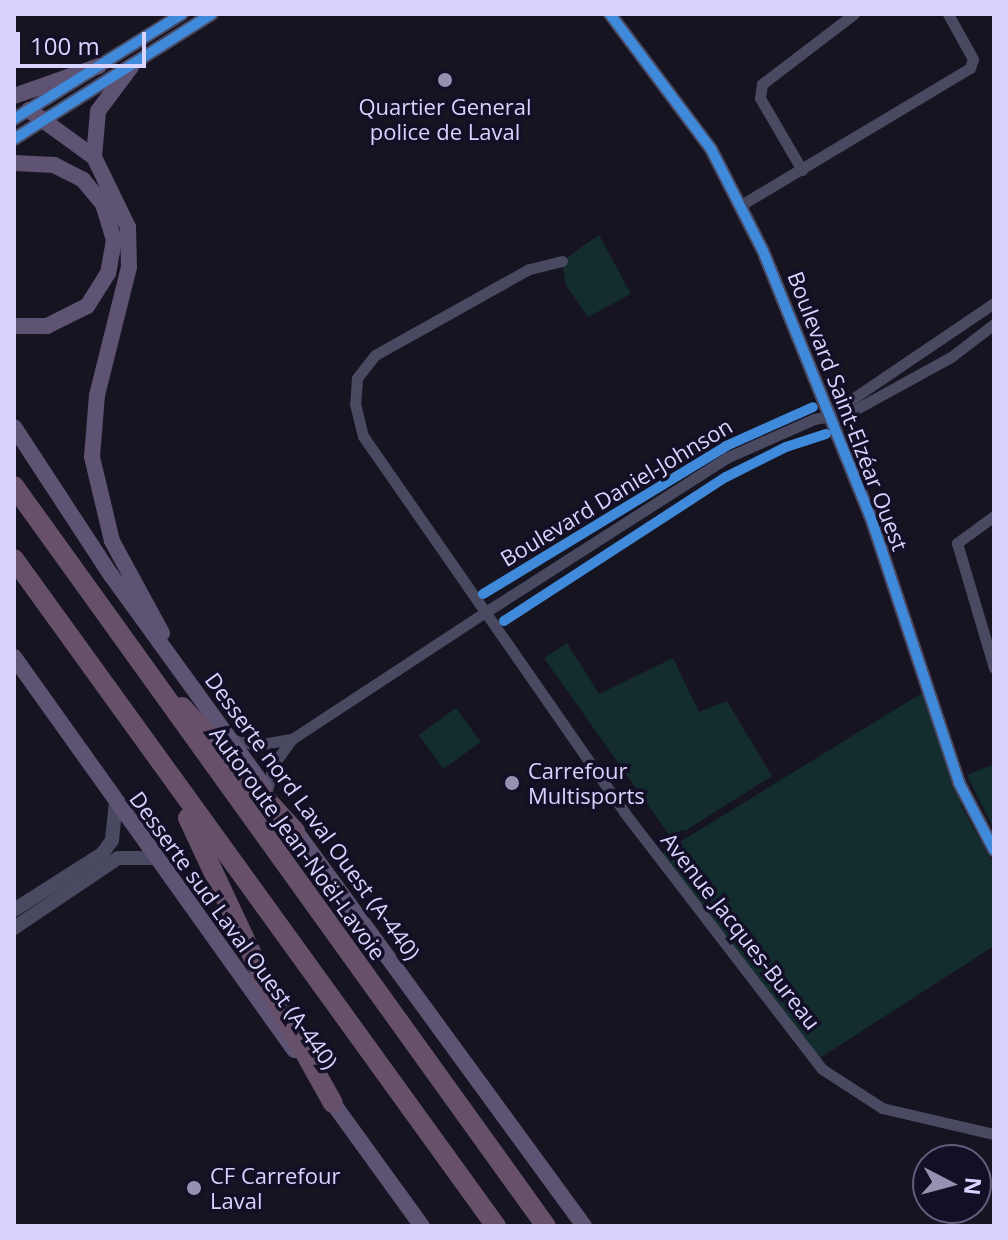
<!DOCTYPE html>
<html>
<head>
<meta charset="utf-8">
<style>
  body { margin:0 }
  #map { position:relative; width:1008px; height:1240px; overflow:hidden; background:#161421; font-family:"Open Sans",sans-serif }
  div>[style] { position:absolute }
  .green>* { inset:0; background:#132c2d; transform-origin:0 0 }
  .minor>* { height:11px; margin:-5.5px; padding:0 5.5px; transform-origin:5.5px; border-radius:5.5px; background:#4a4962 }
  .tertiary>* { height:14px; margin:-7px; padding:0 7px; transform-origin:7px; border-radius:7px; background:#4a4962 }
  .primary>* { height:16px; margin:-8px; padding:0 8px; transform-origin:8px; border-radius:8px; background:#5e5373 }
  .motorway>* { height:20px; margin:-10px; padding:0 10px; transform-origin:10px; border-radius:10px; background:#67516a }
  .cycleway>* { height:10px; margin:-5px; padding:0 5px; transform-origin:5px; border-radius:5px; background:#408adc }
  .dots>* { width:22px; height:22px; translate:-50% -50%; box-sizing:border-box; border:4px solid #130f26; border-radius:50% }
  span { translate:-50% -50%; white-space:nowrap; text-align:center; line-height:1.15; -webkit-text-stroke:7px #130f26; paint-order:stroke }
  .poi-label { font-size:22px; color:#d9d4ff }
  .left { translate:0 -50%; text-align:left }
  .street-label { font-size:22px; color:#d9d4ff }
  .frame { position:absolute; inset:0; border:16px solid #d9d4ff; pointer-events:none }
  .north { position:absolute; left:912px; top:1144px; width:80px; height:80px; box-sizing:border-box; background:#130f26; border:2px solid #625e7d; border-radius:50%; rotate:96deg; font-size:22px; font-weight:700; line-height:32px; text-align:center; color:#d9d4ff }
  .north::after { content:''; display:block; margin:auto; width:28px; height:36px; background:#9591b1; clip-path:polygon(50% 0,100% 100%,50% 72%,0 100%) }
  .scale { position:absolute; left:16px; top:32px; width:130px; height:36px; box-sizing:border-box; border:4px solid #d9d4ff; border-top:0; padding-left:10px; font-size:24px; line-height:28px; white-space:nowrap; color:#d9d4ff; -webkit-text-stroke:6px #130f26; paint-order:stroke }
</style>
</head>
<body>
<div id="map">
  <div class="green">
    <i style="clip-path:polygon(599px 235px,631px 294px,588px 317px,566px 285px,562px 261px)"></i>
    <i style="clip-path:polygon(567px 643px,599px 694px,673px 658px,699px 712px,727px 701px,772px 776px,672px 839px,544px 658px)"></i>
    <i style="clip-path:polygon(922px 693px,963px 809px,994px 864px,994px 946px,820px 1058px,662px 853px)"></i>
    <i style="left:456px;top:708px;width:42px;height:46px;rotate:54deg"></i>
    <i style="clip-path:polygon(994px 764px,994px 829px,967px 775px)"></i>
  </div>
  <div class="minor">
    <i style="left:802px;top:170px;width:83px;rotate:-120.3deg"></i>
    <i style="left:760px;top:98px;width:14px;rotate:-82deg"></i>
    <i style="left:762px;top:84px;width:116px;rotate:-37.3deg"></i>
    <i style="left:741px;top:205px;width:267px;rotate:-30.9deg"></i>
    <i style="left:970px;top:68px;width:9px;rotate:-72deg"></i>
    <i style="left:973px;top:59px;width:51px;rotate:-119.1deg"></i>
    <i style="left:562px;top:261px;width:34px;rotate:166deg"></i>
    <i style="left:529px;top:269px;width:176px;rotate:150.8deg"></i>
    <i style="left:375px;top:355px;width:29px;rotate:128deg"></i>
    <i style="left:357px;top:378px;width:26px;rotate:94deg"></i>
    <i style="left:355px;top:404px;width:33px;rotate:76deg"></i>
    <i style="left:363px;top:436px;width:458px;rotate:55.2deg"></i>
    <i style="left:624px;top:812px;width:324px;rotate:52.4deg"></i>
    <i style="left:822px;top:1069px;width:72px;rotate:33deg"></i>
    <i style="left:882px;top:1108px;width:115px;rotate:13.1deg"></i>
    <i style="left:830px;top:414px;width:198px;rotate:-34.1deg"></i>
    <i style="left:994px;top:516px;width:46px;rotate:143.9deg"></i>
    <i style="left:957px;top:543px;width:130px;rotate:73.5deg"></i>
    <i style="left:230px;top:739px;width:28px;rotate:13deg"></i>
    <i style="left:257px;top:745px;width:36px;rotate:-10deg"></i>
    <i style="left:267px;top:791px;width:27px;rotate:-77deg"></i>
    <i style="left:273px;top:765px;width:32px;rotate:-54deg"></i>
    <i style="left:292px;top:739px;width:230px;rotate:-33.3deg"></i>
    <i style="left:484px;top:613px;width:287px;rotate:-32.6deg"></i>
    <i style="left:726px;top:458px;width:96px;rotate:-23.9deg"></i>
    <i style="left:814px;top:419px;width:36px;rotate:-10deg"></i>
    <i style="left:849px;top:413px;width:116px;rotate:-28.8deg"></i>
    <i style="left:951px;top:357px;width:54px;rotate:-37.5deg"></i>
  </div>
  <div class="tertiary">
    <i style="left:610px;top:14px;width:169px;rotate:53.2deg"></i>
    <i style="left:711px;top:149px;width:114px;rotate:63deg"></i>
    <i style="left:763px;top:251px;width:288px;rotate:68deg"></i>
    <i style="left:871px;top:518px;width:279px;rotate:71.6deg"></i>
    <i style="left:959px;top:783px;width:76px;rotate:62.4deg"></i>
    <i style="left:14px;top:119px;width:198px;rotate:-32deg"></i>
    <i style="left:14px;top:139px;width:234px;rotate:-32.3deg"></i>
    <i style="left:14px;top:910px;width:104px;rotate:-32.5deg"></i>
    <i style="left:102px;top:854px;width:17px;rotate:-54deg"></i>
    <i style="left:112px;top:840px;width:36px;rotate:-84deg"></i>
    <i style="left:14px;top:928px;width:125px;rotate:-33.9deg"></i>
    <i style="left:118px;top:858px;width:37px"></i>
  </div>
  <div class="primary">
    <i style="left:14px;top:96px;width:90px;rotate:-19.4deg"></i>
    <i style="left:29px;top:110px;width:80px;rotate:35.9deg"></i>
    <i style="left:94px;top:157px;width:78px;rotate:64.1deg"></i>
    <i style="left:128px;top:227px;width:40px;rotate:88.6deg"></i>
    <i style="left:129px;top:267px;width:132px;rotate:104deg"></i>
    <i style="left:97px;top:395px;width:62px;rotate:94.6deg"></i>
    <i style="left:92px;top:457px;width:86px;rotate:76.6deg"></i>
    <i style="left:112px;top:541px;width:105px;rotate:61.5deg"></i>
    <i style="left:94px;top:157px;width:46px;rotate:-85deg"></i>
    <i style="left:98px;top:111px;width:55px;rotate:-53.1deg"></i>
    <i style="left:14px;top:163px;width:40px;rotate:2.9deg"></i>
    <i style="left:54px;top:165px;width:33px;rotate:27deg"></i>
    <i style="left:83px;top:180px;width:31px;rotate:50deg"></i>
    <i style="left:103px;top:204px;width:38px;rotate:73deg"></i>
    <i style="left:114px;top:240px;width:34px;rotate:100deg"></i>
    <i style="left:108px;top:273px;width:39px;rotate:122deg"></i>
    <i style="left:87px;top:306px;width:45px;rotate:153.4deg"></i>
    <i style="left:47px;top:326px;width:33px;rotate:180deg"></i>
    <i style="left:14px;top:427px;width:177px;rotate:56.8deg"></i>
    <i style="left:111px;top:575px;width:261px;rotate:54.1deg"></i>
    <i style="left:14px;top:657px;width:483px;rotate:54.5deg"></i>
    <i style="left:289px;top:822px;width:500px;rotate:53.86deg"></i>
    <i style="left:327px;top:1095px;width:162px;rotate:54.1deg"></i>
  </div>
  <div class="motorway">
    <i style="left:14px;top:486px;width:911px;rotate:54.29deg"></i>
    <i style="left:14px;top:559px;width:823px;rotate:54.15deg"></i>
    <i style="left:182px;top:707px;width:168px;rotate:47.7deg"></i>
    <i style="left:188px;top:818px;width:177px;rotate:64.9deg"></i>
    <i style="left:263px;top:978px;width:143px;rotate:60.8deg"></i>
  </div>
  <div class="cycleway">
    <i style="left:610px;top:14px;width:169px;rotate:53.2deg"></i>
    <i style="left:711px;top:149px;width:114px;rotate:63deg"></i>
    <i style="left:763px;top:251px;width:288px;rotate:68deg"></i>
    <i style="left:871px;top:518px;width:279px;rotate:71.6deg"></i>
    <i style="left:959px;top:783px;width:76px;rotate:62.4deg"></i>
    <i style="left:14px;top:119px;width:198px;rotate:-32deg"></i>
    <i style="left:14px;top:139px;width:234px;rotate:-32.3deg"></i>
    <i style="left:483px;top:594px;width:285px;rotate:-31.3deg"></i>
    <i style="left:726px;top:446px;width:95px;rotate:-24.1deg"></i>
    <i style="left:504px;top:621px;width:265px;rotate:-33deg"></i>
    <i style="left:726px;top:477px;width:67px;rotate:-26.6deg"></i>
    <i style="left:786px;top:447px;width:42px;rotate:-18deg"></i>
  </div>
  <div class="dots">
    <i style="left:445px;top:80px;background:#9591b1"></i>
    <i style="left:512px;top:783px;background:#9591b1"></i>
    <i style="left:194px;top:1188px;background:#9591b1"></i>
  </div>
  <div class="poi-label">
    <span style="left:445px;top:119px">Quartier General<br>police de Laval</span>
    <span class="left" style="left:528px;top:783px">Carrefour<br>Multisports</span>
    <span class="left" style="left:210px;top:1188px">CF Carrefour<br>Laval</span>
  </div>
  <div class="street-label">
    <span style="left:848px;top:411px;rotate:69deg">Boulevard Saint-Elzéar Ouest</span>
    <span style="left:616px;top:492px;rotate:-31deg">Boulevard Daniel-Johnson</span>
    <span style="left:313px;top:816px;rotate:54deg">Desserte nord Laval Ouest (A-440)</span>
    <span style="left:298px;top:843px;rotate:54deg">Autoroute Jean-Noël-Lavoie</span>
    <span style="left:234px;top:930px;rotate:54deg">Desserte sud Laval Ouest (A-440)</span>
    <span style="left:741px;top:931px;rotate:52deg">Avenue Jacques-Bureau</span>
  </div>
  <div class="frame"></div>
  <div class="north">N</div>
  <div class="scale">100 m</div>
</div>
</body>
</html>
